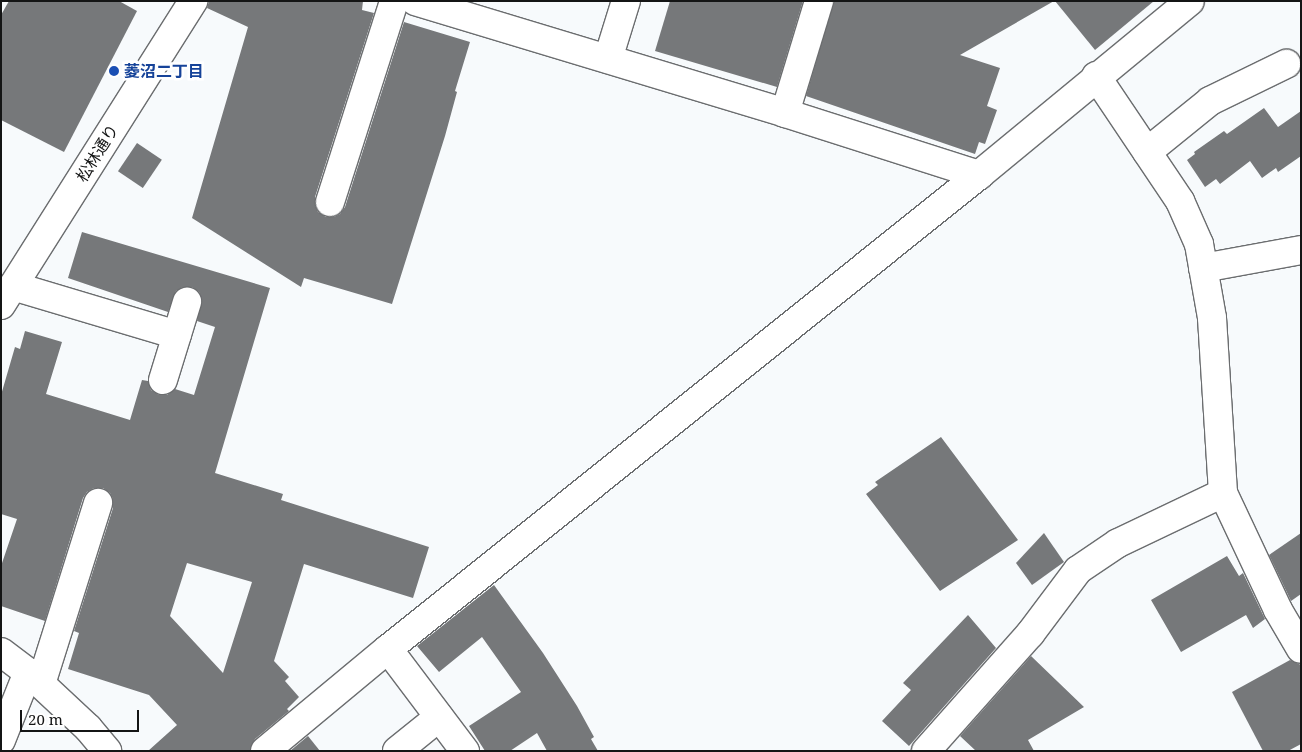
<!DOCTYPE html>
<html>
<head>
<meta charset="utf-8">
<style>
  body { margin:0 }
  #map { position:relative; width:1302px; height:752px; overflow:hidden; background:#f7fafc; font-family:"Noto Serif","Noto Sans JP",serif }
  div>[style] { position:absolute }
  .building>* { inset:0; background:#76787a; transform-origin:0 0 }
  .roads { filter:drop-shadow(1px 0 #6b6d6f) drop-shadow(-1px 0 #6b6d6f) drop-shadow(0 1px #6b6d6f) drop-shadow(0 -1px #6b6d6f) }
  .minor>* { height:28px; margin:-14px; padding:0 14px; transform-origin:14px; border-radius:14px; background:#fff }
  .dots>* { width:14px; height:14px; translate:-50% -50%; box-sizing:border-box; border:2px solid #fff; border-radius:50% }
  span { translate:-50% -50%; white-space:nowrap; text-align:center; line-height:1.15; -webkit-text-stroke:5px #fff; paint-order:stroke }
  .transit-label { font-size:16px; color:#164399; font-weight:700 }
  .left { translate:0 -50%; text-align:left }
  .street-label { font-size:16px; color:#141515 }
  .frame { position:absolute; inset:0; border:2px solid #141515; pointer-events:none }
  .scale { position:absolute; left:20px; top:710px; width:119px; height:22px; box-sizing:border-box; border:2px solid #141515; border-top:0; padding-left:6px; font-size:15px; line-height:18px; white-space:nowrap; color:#141515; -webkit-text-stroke:4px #fff; paint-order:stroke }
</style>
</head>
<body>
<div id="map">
  <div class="building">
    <i style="clip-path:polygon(9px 1px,119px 1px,137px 11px,64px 152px,1px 120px,1px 15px)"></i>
    <i style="clip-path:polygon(209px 1px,363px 1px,362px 10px,374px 13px,315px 197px,315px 205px,318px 212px,326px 217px,334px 217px,340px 214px,345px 207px,404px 22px,470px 42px,455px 91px,457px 92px,445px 136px,392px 304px,304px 278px,301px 287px,192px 218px,248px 27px,207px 8px)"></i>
    <i style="clip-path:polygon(670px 1px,803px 1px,777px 87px,655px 51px)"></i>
    <i style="clip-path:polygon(834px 1px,1054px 1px,960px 55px,1000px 68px,987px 106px,997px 110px,985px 144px,979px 142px,975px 154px,806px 96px)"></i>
    <i style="clip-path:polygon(1055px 1px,1154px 1px,1095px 50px)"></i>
    <i style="clip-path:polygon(1264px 108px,1278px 127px,1301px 111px,1301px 156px,1278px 172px,1276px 168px,1262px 178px,1250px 161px,1220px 184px,1216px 179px,1205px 187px,1187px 160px,1195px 154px,1194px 152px,1224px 131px,1227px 134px)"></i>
    <i style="left:137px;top:143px;width:30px;height:34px;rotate:34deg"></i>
    <i style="clip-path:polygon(evenodd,82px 232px,270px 288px,215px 473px,283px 494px,281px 500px,429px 547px,413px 598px,304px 564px,274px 661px,289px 677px,285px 681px,299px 697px,287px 709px,289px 711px,255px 739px,250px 751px,148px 751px,177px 725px,149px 695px,68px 669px,79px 633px,74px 631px,113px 508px,113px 499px,110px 493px,103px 488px,94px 488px,87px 492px,83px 498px,45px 621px,1px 606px,1px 566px,17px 519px,1px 514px,1px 395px,15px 347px,20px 349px,25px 331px,62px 342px,46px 394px,130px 420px,142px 380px,148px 381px,151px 390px,159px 395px,167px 395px,175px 389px,194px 395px,215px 327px,197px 321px,202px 299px,199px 292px,192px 287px,183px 287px,176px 291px,168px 312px,68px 278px,82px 232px,187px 563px,252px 582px,223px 673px,170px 616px,187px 563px)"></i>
    <i style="clip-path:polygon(941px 437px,1018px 540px,940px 591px,866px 494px,878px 485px,875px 482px)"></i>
    <i style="clip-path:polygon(1044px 533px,1064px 562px,1032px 585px,1016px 563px)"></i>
    <i style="clip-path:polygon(1301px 533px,1301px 594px,1291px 601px,1269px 555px)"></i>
    <i style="clip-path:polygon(1227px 556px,1239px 576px,1243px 573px,1265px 619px,1253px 628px,1246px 615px,1181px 652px,1151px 600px)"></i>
    <i style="clip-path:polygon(494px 585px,543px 653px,577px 706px,594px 737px,591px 739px,598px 751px,547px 751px,537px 733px,510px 751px,485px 751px,469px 726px,521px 692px,482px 637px,439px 672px,417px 646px)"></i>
    <i style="clip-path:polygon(968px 615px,996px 648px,909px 746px,882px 721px,911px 690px,903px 683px)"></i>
    <i style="clip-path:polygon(1031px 656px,1084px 707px,1028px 740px,1034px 751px,976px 751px,960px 736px)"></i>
    <i style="clip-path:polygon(1290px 660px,1301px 665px,1301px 744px,1288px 751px,1263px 751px,1232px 692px)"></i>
    <i style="clip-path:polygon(308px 736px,320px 751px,290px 751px)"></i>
  </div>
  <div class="roads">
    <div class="minor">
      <i style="left:415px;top:1px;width:387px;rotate:16.8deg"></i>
      <i style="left:785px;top:113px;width:204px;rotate:17.7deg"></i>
      <i style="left:608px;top:59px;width:61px;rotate:-72.8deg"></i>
      <i style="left:1096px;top:76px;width:151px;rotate:56.1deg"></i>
      <i style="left:1180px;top:201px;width:47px;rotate:66.2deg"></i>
      <i style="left:1199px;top:244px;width:75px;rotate:80deg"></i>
      <i style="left:1212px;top:318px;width:175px;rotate:86.4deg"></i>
      <i style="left:1223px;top:493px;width:129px;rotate:64.8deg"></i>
      <i style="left:1278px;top:610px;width:45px;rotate:59.5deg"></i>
      <i style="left:785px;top:113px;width:117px;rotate:-73.1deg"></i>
      <i style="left:1147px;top:152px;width:81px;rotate:-39deg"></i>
      <i style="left:1210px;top:101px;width:85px;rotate:-26deg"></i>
      <i style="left:330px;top:202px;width:211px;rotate:-72.3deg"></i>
      <i style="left:1203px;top:268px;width:100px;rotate:-10.4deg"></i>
      <i style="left:13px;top:286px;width:171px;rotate:16.6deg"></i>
      <i style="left:1px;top:305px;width:360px;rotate:-57.7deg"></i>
      <i style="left:163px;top:380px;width:82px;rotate:-72.9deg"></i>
      <i style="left:388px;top:649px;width:128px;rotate:53deg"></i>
      <i style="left:1px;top:652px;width:34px;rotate:37deg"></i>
      <i style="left:28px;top:672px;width:82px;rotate:43deg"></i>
      <i style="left:88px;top:728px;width:30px;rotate:50deg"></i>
      <i style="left:41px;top:684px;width:190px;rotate:-72.5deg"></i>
      <i style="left:1px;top:740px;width:73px;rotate:-68.3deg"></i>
      <i style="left:265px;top:751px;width:160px;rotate:-39.7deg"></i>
      <i style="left:388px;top:649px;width:758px;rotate:-38.73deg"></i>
      <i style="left:979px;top:175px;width:273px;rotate:-39.5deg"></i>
      <i style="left:397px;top:751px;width:54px;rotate:-39deg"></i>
      <i style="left:926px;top:751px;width:157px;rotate:-48.4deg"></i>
      <i style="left:1030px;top:634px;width:80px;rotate:-53.1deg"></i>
      <i style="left:1078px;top:570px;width:48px;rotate:-34deg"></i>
      <i style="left:1118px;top:543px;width:116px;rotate:-25.5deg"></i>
    </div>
  </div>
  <div class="dots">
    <i style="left:114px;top:71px;background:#1a4fb4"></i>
  </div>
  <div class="transit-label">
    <span class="left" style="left:124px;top:71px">菱沼二丁目</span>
  </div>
  <div class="street-label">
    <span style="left:97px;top:153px;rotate:-58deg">松林通り</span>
  </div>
  <div class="frame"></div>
  <div class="scale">20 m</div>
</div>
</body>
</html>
